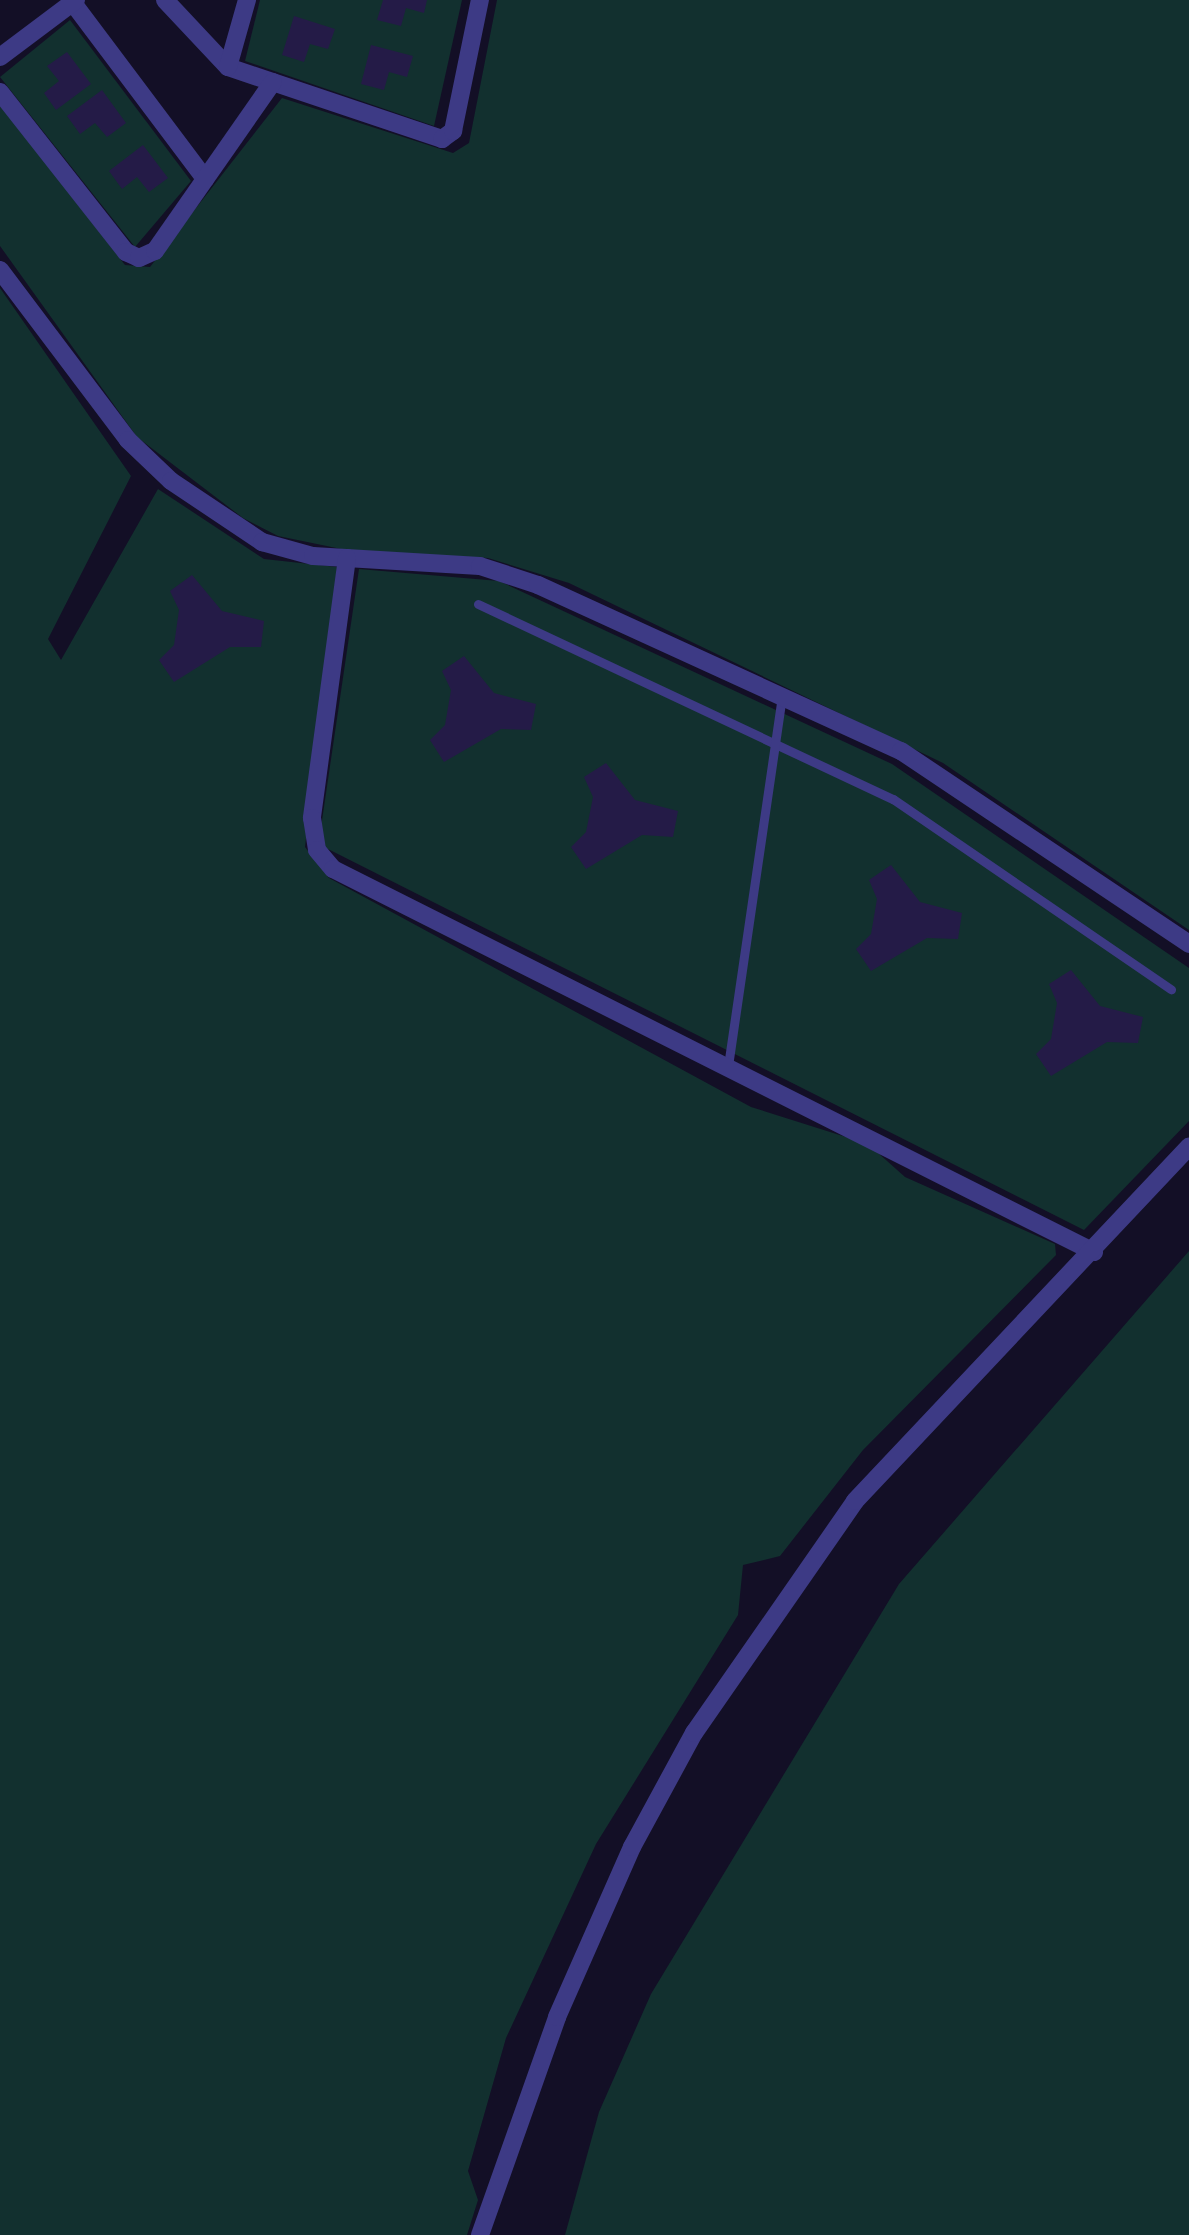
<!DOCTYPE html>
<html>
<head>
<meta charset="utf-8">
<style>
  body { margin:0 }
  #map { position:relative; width:1189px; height:2235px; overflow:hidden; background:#130f26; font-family:"Work Sans",sans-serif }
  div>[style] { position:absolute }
  .green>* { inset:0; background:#12302f }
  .building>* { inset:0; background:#241b47 }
  .lane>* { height:9px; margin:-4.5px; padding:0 4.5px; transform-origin:4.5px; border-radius:4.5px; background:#3d3a85 }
  .street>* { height:18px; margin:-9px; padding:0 9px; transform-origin:9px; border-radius:9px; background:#3d3a85 }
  span { translate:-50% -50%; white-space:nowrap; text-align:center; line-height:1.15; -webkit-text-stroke:10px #130f26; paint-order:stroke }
</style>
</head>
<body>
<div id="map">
  <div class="green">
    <i style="clip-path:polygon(260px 0,462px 0,434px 126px,245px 61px)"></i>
    <i style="clip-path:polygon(497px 0,1189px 0,1189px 930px,943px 763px,569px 583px,488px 558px,351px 551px,278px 536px,243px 518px,137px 437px,0 246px,0 105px,125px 265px,150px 267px,282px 98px,453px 153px,469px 143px)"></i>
    <i style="clip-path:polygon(70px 20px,191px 181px,135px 247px,0 77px)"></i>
    <i style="clip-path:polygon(0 288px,131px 476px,48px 639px,61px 660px,158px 489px,264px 559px,337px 567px,305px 847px,329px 878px,751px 1107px,868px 1144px,905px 1177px,1055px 1244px,1056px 1255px,863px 1450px,780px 1556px,743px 1565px,738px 1615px,596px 1844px,506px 2038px,468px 2171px,478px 2200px,467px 2235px,0 2235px)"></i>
    <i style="clip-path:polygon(359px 569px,499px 581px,892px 764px,1189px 968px,1189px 1121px,1084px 1230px,326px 848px,320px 834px)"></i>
    <i style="clip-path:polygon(1189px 1251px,1189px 2235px,565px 2235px,599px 2112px,651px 1994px,899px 1584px)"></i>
  </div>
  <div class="building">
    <i style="clip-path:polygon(383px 0,427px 0,424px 13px,406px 8px,401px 26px,377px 20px)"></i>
    <i style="clip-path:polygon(294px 16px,335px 29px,328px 49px,310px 44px,304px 62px,282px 55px)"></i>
    <i style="clip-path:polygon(371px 45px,413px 56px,407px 77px,389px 72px,384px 90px,361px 84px)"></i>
    <i style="clip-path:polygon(67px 52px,91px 84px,56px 110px,44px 93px,59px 81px,47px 66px)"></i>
    <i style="clip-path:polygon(102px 90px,126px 123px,107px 137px,95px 123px,80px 134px,67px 116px)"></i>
    <i style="clip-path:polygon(143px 145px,168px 178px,149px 192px,137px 177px,122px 189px,109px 171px)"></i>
    <i style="clip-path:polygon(192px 575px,222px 611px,264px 621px,261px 647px,230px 647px,174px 682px,159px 660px,174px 645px,179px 610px,170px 591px)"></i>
    <i style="clip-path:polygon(464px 656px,494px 693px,536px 704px,531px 730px,501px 729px,444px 762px,430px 740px,445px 725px,451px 690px,442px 671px)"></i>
    <i style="clip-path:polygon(606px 763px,635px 800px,678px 811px,673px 837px,642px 835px,586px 869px,571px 847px,586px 832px,593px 797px,584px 777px)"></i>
    <i style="clip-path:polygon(891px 865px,920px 902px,962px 913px,958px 939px,927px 938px,871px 971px,856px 949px,871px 934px,877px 899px,869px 880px)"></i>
    <i style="clip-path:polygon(1071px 970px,1100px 1006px,1143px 1017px,1138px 1043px,1107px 1042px,1051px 1076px,1036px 1054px,1051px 1039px,1057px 1003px,1049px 984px)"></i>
  </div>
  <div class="lane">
    <i style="left:478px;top:604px;width:459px;rotate:25.2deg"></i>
    <i style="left:893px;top:799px;width:337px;rotate:34.4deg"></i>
    <i style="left:728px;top:1066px;width:373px;rotate:-81.7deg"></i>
  </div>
  <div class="street">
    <i style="left:165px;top:0;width:92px;rotate:46.8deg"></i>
    <i style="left:228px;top:67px;width:226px;rotate:18.6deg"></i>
    <i style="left:442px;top:139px;width:14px;rotate:-36deg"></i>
    <i style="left:453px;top:131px;width:134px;rotate:-78.4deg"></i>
    <i style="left:73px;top:3px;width:220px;rotate:53.1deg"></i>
    <i style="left:0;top:57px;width:95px;rotate:-36.9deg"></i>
    <i style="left:228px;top:67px;width:70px;rotate:-74.2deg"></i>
    <i style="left:0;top:92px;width:204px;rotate:51.8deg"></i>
    <i style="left:126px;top:252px;width:14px;rotate:25deg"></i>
    <i style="left:139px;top:258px;width:17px;rotate:-24deg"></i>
    <i style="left:155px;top:251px;width:206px;rotate:-55.1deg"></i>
    <i style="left:0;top:270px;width:213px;rotate:53deg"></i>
    <i style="left:128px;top:440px;width:59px;rotate:43.6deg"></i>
    <i style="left:171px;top:481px;width:110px;rotate:33.8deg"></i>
    <i style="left:262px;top:542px;width:53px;rotate:15.4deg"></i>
    <i style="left:313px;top:556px;width:167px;rotate:3.4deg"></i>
    <i style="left:480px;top:566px;width:61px;rotate:18.1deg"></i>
    <i style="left:538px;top:585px;width:399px;rotate:24.6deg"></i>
    <i style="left:901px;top:751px;width:347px;rotate:33.8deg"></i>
    <i style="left:347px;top:558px;width:262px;rotate:97.7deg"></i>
    <i style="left:312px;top:818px;width:32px;rotate:81deg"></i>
    <i style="left:317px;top:850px;width:25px;rotate:50deg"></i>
    <i style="left:333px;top:869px;width:852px;rotate:26.72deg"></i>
    <i style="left:480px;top:2235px;width:231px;rotate:-70.5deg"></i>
    <i style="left:557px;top:2017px;width:186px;rotate:-66.2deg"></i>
    <i style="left:632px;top:1847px;width:130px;rotate:-61.5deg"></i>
    <i style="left:694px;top:1733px;width:282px;rotate:-55.2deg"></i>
    <i style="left:855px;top:1501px;width:487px;rotate:-46.7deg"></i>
  </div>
</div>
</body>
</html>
